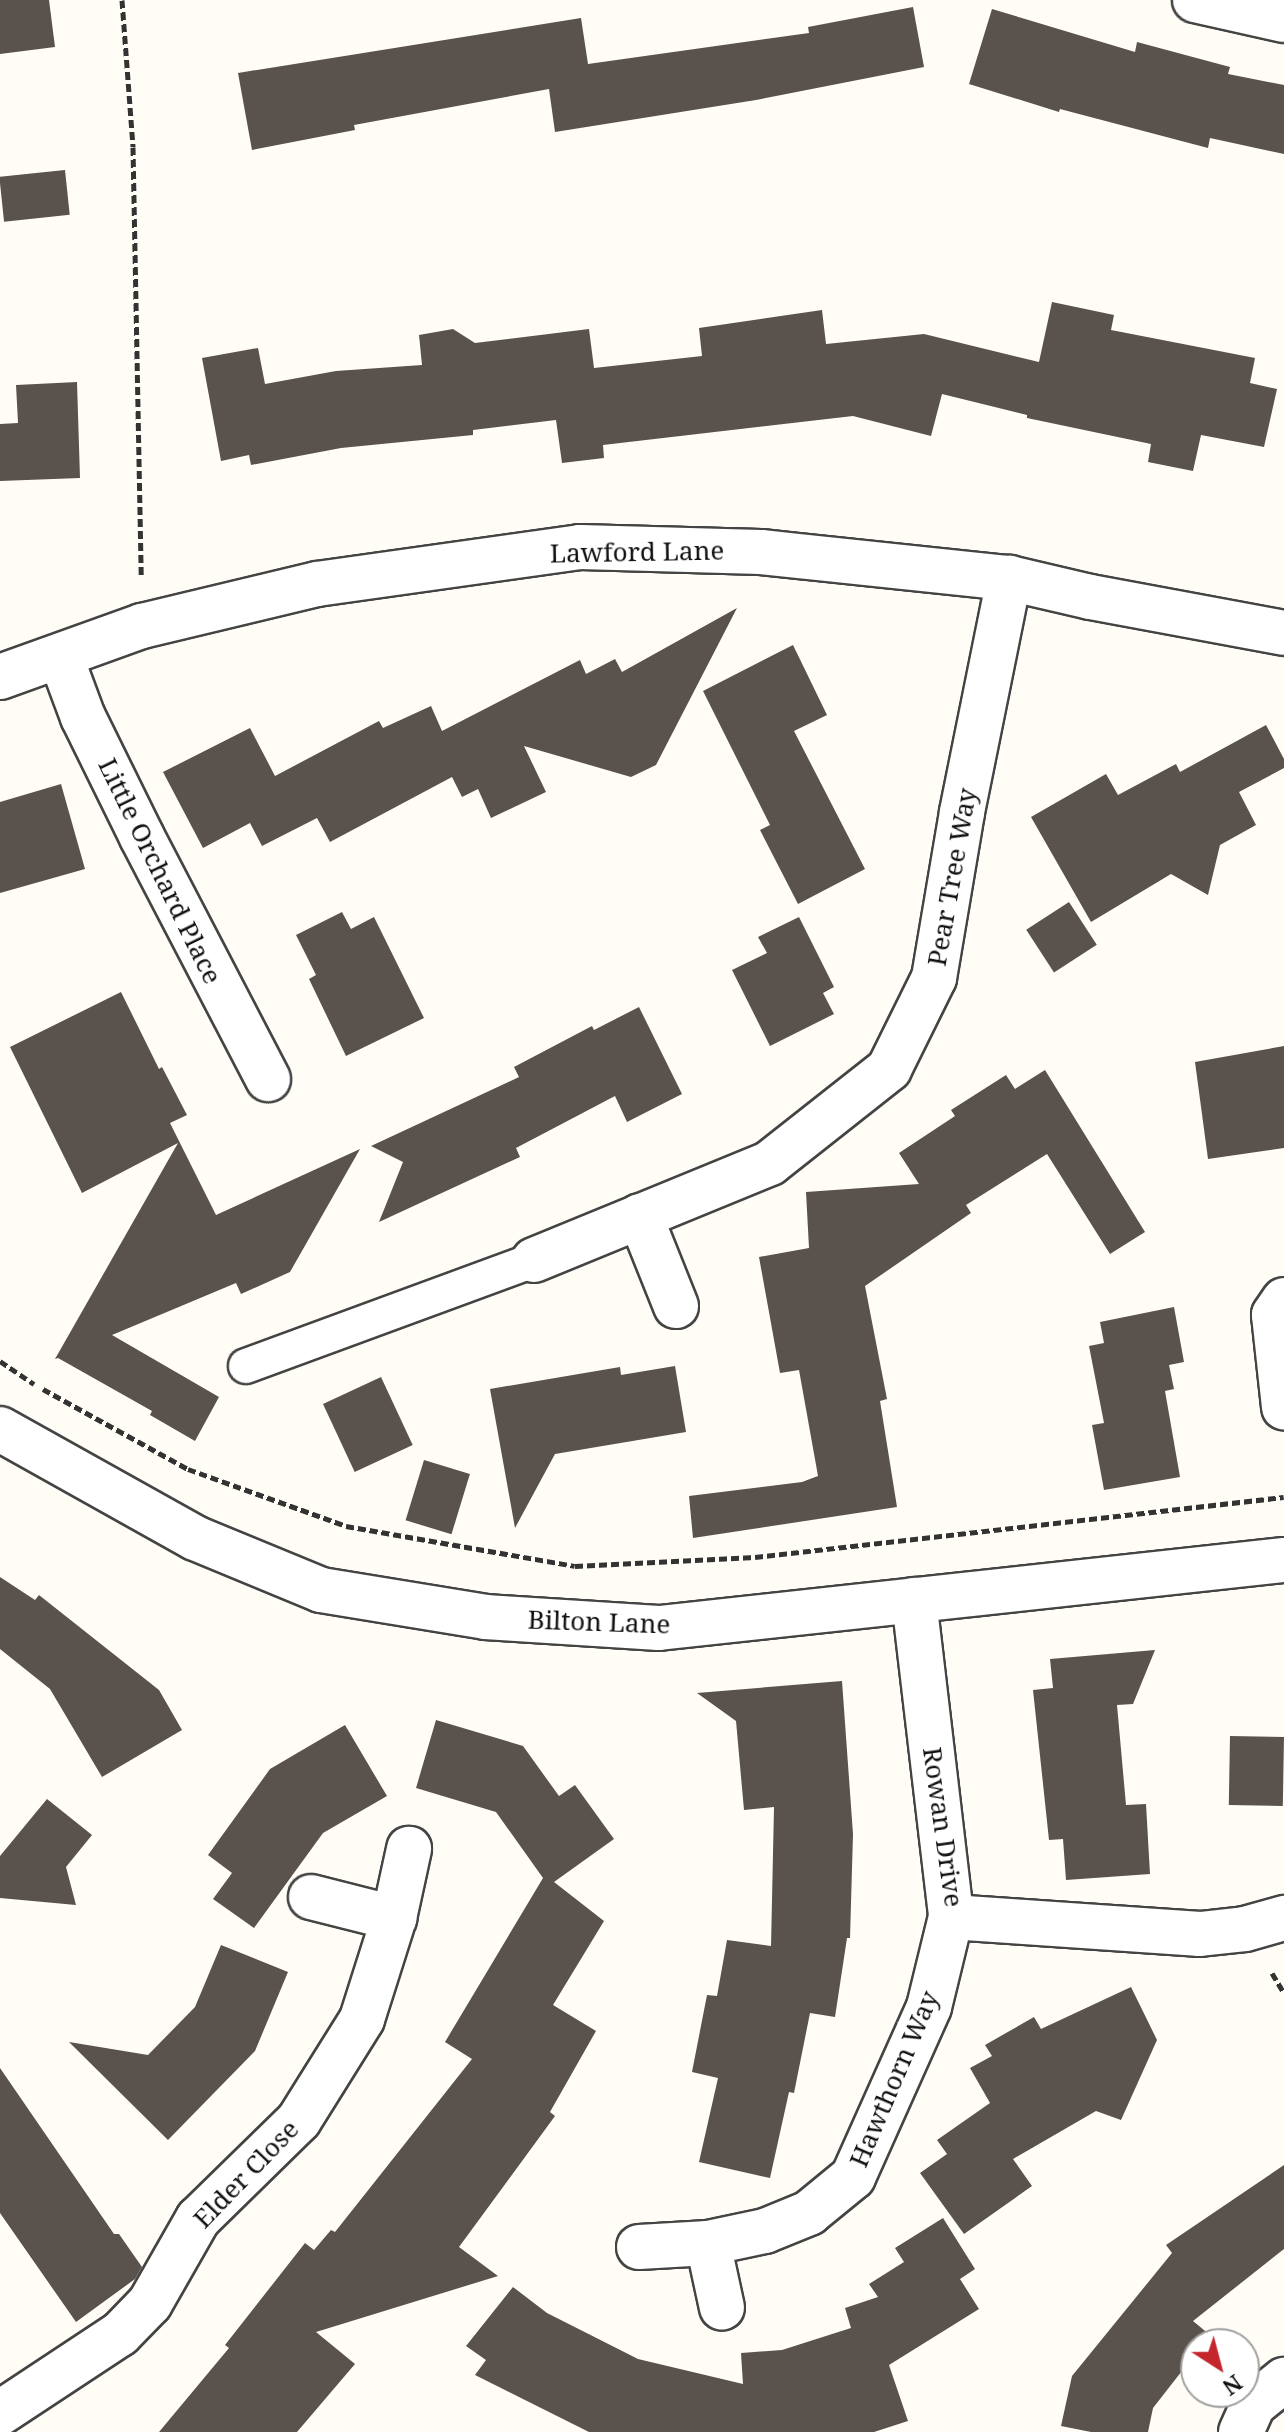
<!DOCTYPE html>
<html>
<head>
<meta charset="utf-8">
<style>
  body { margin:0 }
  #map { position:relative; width:1284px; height:2432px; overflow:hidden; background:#fffdf5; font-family:"Noto Serif",serif }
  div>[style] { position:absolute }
  .building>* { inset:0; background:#5a524d; transform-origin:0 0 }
  .path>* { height:5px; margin-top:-2.5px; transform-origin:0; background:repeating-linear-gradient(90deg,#333 0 8px,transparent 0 12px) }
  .roads { filter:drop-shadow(2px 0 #444) drop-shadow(-2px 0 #444) drop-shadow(0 2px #444) drop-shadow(0 -2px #444) }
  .service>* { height:34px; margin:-17px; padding:0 17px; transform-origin:17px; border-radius:17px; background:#fff }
  .minor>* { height:44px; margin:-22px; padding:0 22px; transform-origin:22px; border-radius:22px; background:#fff }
  .tertiary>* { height:44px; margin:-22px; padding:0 22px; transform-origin:22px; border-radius:22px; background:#fff }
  span { translate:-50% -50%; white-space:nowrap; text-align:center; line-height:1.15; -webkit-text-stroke:8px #fff; paint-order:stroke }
  .street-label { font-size:26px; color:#111 }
  .north { position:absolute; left:1180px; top:2328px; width:80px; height:80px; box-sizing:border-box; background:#fff; border:2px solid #a0a0a0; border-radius:50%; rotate:144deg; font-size:22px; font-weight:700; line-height:32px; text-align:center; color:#111 }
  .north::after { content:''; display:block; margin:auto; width:28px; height:36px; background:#c4262e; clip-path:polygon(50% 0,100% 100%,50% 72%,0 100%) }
</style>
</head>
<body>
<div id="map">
  <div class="building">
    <i style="clip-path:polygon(0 0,49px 0,55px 47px,0 54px)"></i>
    <i style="clip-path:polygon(913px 7px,924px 67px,756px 100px,555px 132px,549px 89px,354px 125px,355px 130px,252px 150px,238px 73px,581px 18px,588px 64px,809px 33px,808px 27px)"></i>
    <i style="clip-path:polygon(992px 9px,1135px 52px,1137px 42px,1230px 67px,1228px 74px,1284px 85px,1284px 154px,1210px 138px,1208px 148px,1060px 109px,1059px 112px,969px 84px)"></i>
    <i style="left:65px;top:170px;width:45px;height:66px;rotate:84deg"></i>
    <i style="clip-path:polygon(1052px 302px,1114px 315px,1111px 330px,1255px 358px,1250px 383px,1277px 389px,1264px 447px,1201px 435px,1193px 471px,1148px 462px,1151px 444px,1027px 418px,1027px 415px,942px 394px,931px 436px,853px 416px,603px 445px,604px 458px,562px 463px,556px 420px,473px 430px,473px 435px,341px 448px,251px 465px,249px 455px,221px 461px,202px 358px,258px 348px,265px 384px,336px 371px,422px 365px,419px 335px,453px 329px,475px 343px,589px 329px,594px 368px,702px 356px,699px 328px,822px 310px,826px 344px,924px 334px,1039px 362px)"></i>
    <i style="clip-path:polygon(77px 382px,80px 478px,0 481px,0 424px,18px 423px,16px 385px)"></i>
    <i style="clip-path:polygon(737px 608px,656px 765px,631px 777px,524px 746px,546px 792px,491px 818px,478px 789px,462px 797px,452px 777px,330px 842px,317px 818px,262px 846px,250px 823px,203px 848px,163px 772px,250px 728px,275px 776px,379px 721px,383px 728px,431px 706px,442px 731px,580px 660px,586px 674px,615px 659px,622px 672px)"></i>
    <i style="clip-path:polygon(793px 645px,827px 715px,794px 731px,865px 869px,798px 904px,760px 830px,770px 825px,703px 691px)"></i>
    <i style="clip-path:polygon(1266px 725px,1284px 759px,1284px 768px,1239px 792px,1256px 825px,1220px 845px,1208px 895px,1171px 874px,1091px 922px,1031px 817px,1106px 774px,1118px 795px,1176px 764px,1180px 772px)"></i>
    <i style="clip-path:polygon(61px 784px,85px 869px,0 893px,0 802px)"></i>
    <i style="left:1069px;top:902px;width:51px;height:51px;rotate:57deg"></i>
    <i style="clip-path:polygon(342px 912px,351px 929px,374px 917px,424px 1018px,346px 1056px,309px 979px,316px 975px,296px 935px)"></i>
    <i style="clip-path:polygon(799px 917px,834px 987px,823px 993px,834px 1014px,770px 1046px,732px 970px,767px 953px,758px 937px)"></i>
    <i style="clip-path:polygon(121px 992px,159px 1069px,162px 1067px,187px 1115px,170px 1123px,216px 1215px,360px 1149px,290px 1272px,241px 1294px,236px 1283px,112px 1335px,219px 1397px,195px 1441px,150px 1415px,152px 1411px,58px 1358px,55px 1359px,178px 1143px,82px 1193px,10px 1047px)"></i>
    <i style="clip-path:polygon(639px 1007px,682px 1094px,627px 1122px,615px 1096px,516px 1148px,520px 1157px,379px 1222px,403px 1162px,371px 1146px,519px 1077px,514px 1067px,592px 1026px,594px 1030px)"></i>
    <i style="clip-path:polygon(1284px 1046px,1284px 1148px,1208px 1159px,1195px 1062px)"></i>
    <i style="clip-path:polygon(1045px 1070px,1145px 1232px,1110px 1254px,1047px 1154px,966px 1205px,971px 1213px,865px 1286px,887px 1399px,880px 1401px,897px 1507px,693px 1538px,689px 1496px,802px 1482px,818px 1476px,799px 1370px,780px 1373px,759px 1257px,809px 1248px,806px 1192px,919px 1184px,899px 1153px,955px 1116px,951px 1110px,1006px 1075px,1015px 1089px)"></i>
    <i style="clip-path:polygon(1174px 1307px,1184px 1362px,1169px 1365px,1174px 1389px,1165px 1391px,1180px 1477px,1104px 1490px,1092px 1425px,1104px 1423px,1089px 1346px,1104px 1343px,1100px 1322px)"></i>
    <i style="clip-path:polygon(675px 1366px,686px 1432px,555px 1454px,515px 1528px,490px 1389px,620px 1367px,621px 1375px)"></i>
    <i style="left:381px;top:1377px;width:75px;height:64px;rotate:65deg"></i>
    <i style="left:424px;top:1460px;width:48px;height:63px;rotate:17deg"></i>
    <i style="clip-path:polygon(0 1577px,35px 1600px,39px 1595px,159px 1690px,182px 1730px,102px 1777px,50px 1689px,0 1649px)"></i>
    <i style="clip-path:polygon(1155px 1650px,1133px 1704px,1117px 1705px,1126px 1805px,1146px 1804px,1150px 1874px,1066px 1880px,1063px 1839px,1049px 1840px,1033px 1690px,1053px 1688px,1050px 1659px)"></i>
    <i style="clip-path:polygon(842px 1681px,853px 1834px,850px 1938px,847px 1938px,835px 2017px,810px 2013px,794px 2093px,789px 2092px,770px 2178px,699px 2162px,718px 2078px,692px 2072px,707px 1995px,717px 1996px,727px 1940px,771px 1946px,774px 1807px,744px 1810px,736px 1721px,697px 1693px)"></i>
    <i style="clip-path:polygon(436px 1720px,523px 1746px,559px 1796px,575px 1785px,614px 1839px,554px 1882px,604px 1921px,553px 2005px,596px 2031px,550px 2112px,555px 2116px,459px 2247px,498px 2276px,316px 2332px,355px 2364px,297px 2432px,159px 2432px,229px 2348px,225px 2345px,305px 2243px,314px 2250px,331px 2230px,335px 2232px,472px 2059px,445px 2042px,543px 1878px,496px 1812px,416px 1788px)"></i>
    <i style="clip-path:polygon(345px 1725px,387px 1796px,323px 1833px,254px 1928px,213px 1899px,232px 1873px,208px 1855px,270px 1769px)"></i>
    <i style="left:1230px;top:1736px;width:54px;height:69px;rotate:1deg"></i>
    <i style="clip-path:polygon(47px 1799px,92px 1835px,66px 1867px,76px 1905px,0 1898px,0 1856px)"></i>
    <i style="clip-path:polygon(221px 1945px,288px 1972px,255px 2051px,168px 2140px,69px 2042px,148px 2055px,195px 2007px)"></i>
    <i style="clip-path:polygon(1131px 1987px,1157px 2040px,1121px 2120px,1096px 2111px,1013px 2159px,1032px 2186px,964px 2234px,920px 2173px,947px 2154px,937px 2140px,990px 2103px,970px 2068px,992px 2056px,985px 2045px,1034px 2017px,1041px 2029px)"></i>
    <i style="clip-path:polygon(0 2068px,114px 2234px,119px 2234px,142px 2267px,135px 2279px,76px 2322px,0 2213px)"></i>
    <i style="clip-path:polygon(1284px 2165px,1284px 2249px,1193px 2321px,1210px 2335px,1203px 2344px,1196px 2344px,1196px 2353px,1153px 2408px,1148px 2432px,1091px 2432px,1061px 2426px,1072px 2376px,1172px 2253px,1166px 2245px)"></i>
    <i style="clip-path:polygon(943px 2218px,975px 2269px,960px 2279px,979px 2309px,889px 2365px,908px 2421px,874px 2432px,589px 2432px,475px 2375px,486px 2360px,466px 2346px,513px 2287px,547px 2313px,638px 2359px,743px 2384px,741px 2353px,782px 2350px,851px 2328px,845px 2308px,878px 2297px,869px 2284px,904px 2262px,895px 2248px)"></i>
  </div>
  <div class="path">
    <i style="left:122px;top:0;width:147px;rotate:85.7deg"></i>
    <i style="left:133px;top:147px;width:428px;rotate:88.9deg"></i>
    <i style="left:0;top:1361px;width:41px;rotate:34.1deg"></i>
    <i style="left:43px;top:1389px;width:166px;rotate:28.9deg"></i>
    <i style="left:188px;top:1469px;width:168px;rotate:19.8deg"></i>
    <i style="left:346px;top:1526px;width:232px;rotate:9.9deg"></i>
    <i style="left:575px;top:1566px;width:180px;rotate:-2.9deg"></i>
    <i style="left:755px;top:1557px;width:532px;rotate:-6.47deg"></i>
    <i style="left:1272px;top:1973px;width:23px;rotate:59deg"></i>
  </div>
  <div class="roads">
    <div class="service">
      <i style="left:246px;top:1366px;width:307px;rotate:-20.2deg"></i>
    </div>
    <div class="minor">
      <i style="left:1195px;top:0;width:91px;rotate:12.7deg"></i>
      <i style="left:61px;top:658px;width:63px;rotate:69.6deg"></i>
      <i style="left:83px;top:717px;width:134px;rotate:63.8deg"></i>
      <i style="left:142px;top:837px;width:273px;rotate:62.5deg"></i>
      <i style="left:0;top:677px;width:151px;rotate:-19.8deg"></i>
      <i style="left:142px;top:626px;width:180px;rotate:-13.5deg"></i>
      <i style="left:317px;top:584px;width:266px;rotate:-8deg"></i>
      <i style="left:580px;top:547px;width:181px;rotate:1.6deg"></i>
      <i style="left:761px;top:552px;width:249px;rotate:6deg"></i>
      <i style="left:1009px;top:578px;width:83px;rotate:13.2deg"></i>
      <i style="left:1090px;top:597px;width:197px;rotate:10.5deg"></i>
      <i style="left:640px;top:1216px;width:97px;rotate:68.2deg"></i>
      <i style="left:534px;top:1260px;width:255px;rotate:-22.3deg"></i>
      <i style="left:770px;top:1163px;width:152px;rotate:-38.3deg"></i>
      <i style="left:889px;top:1069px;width:102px;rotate:-63.7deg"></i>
      <i style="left:934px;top:978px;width:168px;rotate:-80.4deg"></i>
      <i style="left:962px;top:812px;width:239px;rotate:-78.6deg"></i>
      <i style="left:1284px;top:1300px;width:18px;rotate:124deg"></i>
      <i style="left:1274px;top:1315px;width:93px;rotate:83.8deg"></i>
      <i style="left:914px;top:1600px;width:319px;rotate:83.3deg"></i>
      <i style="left:951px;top:1917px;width:250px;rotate:3.9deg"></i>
      <i style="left:1200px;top:1934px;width:45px;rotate:-6.3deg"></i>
      <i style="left:1245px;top:1929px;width:41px;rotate:-15.8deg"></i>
      <i style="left:311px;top:1897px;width:86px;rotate:14.2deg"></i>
      <i style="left:708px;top:2243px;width:66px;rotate:77.8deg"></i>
      <i style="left:639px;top:2247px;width:69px;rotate:-3.3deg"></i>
      <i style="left:708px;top:2243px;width:58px;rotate:-11.9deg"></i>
      <i style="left:765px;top:2231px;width:48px;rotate:-22.2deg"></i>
      <i style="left:809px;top:2213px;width:57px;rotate:-39.3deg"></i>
      <i style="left:853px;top:2177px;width:186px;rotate:-65.9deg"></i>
      <i style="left:929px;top:2007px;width:93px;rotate:-76.3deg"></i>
      <i style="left:0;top:2413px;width:144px;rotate:-33.4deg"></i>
      <i style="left:120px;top:2334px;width:43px;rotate:-45.9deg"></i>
      <i style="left:150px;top:2303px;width:97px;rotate:-60.3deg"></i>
      <i style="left:198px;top:2219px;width:141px;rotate:-44.4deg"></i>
      <i style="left:299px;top:2120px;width:119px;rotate:-58deg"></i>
      <i style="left:362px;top:2019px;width:106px;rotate:-72.4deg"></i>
      <i style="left:394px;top:1918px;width:71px;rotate:-77.7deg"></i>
      <i style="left:1241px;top:2432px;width:30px;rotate:-66deg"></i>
      <i style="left:1253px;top:2405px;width:40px;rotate:-39deg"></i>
    </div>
    <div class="tertiary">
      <i style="left:0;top:1429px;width:223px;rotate:29.2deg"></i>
      <i style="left:195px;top:1538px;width:136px;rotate:22.4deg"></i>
      <i style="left:321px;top:1590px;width:166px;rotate:9.3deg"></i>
      <i style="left:485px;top:1617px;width:174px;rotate:3.6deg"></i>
      <i style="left:659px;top:1628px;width:629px;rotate:-6.21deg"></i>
    </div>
  </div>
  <div class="street-label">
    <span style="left:637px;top:552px;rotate:-1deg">Lawford Lane</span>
    <span style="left:160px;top:871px;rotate:64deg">Little Orchard Place</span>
    <span style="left:952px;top:877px;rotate:-80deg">Pear Tree Way</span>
    <span style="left:599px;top:1622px;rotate:2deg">Bilton Lane</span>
    <span style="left:943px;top:1827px;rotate:82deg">Rowan Drive</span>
    <span style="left:894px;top:2079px;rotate:-67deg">Hawthorn Way</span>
    <span style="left:246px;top:2174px;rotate:-46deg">Elder Close</span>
  </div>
  <div class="north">N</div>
</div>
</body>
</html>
